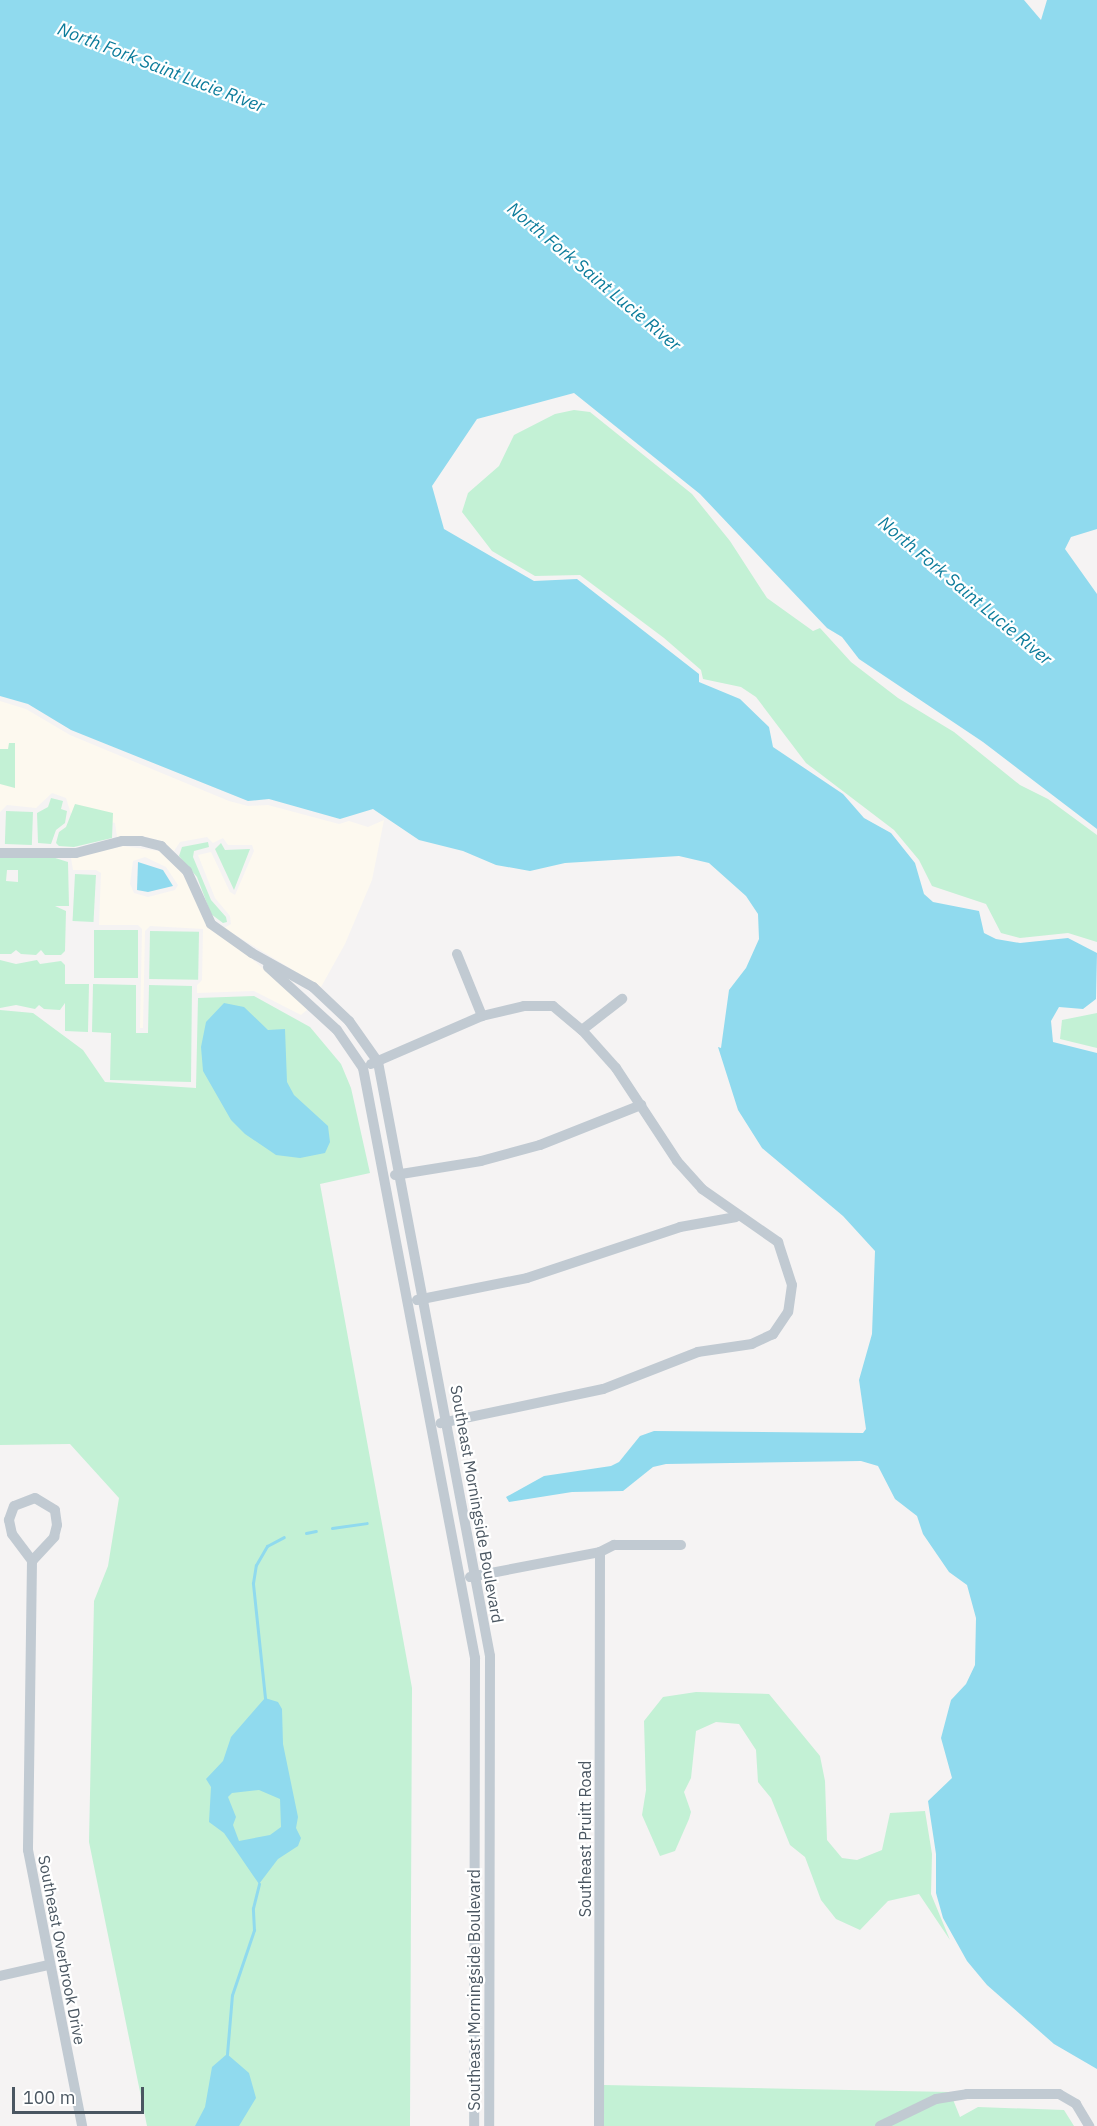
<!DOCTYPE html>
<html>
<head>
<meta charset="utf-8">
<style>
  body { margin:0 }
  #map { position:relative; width:1097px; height:2126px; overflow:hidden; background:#f5f3f3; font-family:"IBM Plex Sans",sans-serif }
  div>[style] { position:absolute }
  .commercial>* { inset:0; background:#fdf9ef }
  .green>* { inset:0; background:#c3f1d5; transform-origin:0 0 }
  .water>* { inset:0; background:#90daee }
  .stream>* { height:3px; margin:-1.5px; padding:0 1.5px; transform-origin:1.5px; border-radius:1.5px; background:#90daee }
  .street>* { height:10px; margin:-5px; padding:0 5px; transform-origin:5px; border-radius:5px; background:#c1cad2 }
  span { translate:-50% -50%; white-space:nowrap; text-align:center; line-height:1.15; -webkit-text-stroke:4.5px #fff; paint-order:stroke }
  .street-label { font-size:16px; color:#4a5661 }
  .water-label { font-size:18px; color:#0c7c9b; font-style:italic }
  .scale { position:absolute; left:12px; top:2087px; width:132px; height:27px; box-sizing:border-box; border:3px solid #4a5661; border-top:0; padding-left:8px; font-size:18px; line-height:21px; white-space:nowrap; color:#4a5661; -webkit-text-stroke:4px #fff; paint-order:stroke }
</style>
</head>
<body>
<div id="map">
  <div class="commercial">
    <i style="clip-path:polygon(0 701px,26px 709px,70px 735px,229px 801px,248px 806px,268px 805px,339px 824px,349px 821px,368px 827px,384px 820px,372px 880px,345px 944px,321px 987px,224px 928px,231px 924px,230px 916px,215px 898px,198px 855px,211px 852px,230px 892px,235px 895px,254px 851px,252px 845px,228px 845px,223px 838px,213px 843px,207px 837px,180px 842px,174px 851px,162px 841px,142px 836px,117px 837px,115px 823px,71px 814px,66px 798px,52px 793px,36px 808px,7px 805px,0 812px)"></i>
    <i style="clip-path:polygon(evenodd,123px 846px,159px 851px,183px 874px,209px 928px,250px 957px,308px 1009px,301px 1015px,254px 991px,197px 993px,197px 985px,202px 980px,203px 929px,150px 926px,145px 931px,143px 1028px,140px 1028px,142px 929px,138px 925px,99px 925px,101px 873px,96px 870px,73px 870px,71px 858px,123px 846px,145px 857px,166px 867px,178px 885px,175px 890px,148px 897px,134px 893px,130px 884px,133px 861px,145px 857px)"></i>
  </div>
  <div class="green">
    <i style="clip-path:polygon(574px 410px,590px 412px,692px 494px,730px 541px,767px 598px,813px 631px,820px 628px,851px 662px,898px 698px,954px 732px,1020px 785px,1048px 799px,1097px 835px,1097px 942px,1068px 933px,1020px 938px,1001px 933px,986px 904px,932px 886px,919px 860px,894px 830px,806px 763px,756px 697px,741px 687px,703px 679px,701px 670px,664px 638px,580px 575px,535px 576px,492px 551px,462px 512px,468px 493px,499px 466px,514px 435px,555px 414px)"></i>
    <i style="clip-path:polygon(9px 743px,15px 743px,15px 788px,0 784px,0 749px,8px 749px)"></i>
    <i style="clip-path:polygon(51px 798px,63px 801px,61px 809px,67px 811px,65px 823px,56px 830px,51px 844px,38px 843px,37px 813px,48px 807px)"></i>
    <i style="clip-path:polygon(75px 804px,113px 813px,112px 838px,74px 847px,59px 846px,56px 843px,59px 832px,66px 827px)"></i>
    <i style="left:6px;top:811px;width:27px;height:33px;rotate:2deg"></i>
    <i style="clip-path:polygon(208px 842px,209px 847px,194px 851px,193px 857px,211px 900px,226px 917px,227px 922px,223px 923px,211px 914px,197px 877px,179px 856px,182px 847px)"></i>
    <i style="clip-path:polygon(221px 843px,225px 850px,250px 849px,234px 890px,215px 849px)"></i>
    <i style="clip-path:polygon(evenodd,0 855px,52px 857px,68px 862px,69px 906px,55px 906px,66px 911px,65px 951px,61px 955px,45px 955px,41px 950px,36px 955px,21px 954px,16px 950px,11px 954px,0 954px,0 855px,7px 870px,18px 870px,18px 882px,6px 881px,7px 870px)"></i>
    <i style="left:75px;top:874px;width:21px;height:47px;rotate:3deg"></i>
    <i style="left:94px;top:930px;width:44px;height:48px"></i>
    <i style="left:150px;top:931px;width:49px;height:48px;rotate:1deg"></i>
    <i style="clip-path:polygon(0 960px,16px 964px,37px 960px,40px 964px,61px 961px,65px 965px,65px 984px,89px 984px,88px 1032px,65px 1031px,65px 1003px,60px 1010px,44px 1009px,39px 1005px,35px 1009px,16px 1005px,0 1008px)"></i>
    <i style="clip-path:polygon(93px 984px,136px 985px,136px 1033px,148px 1033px,149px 985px,192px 986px,191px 1082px,110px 1080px,111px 1033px,92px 1032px)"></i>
    <i style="clip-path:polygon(254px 996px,310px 1027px,341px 1064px,351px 1088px,370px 1173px,320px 1184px,412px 1688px,410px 2126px,147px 2126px,89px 1842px,94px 1601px,108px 1566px,119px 1498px,70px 1444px,0 1445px,0 1010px,33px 1013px,83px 1050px,105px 1082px,196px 1088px,198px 998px)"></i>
    <i style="clip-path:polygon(1097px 1013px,1097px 1048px,1060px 1039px,1062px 1020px)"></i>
    <i style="clip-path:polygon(696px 1692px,769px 1694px,820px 1756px,825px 1781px,827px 1840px,842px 1858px,857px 1860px,882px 1850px,890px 1813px,925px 1811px,932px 1854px,931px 1894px,950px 1940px,919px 1894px,888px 1901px,860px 1930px,836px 1919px,821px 1900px,805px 1857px,790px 1845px,771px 1798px,758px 1782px,756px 1750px,739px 1724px,716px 1722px,696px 1731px,691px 1778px,684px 1792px,691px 1812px,689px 1819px,675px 1851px,660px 1856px,642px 1815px,646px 1790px,644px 1721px,663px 1697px)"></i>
    <i style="clip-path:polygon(604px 2085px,950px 2092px,960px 2117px,978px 2107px,1064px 2110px,1074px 2126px,604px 2126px)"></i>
  </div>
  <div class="water">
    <i style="clip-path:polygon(0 0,1024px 0,1041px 20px,1047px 0,1097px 0,1097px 529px,1071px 537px,1065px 549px,1097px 594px,1097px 829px,983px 742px,859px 659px,842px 637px,827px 628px,700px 494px,574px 393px,477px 419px,432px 486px,444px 529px,534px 581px,577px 579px,699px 674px,699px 682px,740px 699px,769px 727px,773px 747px,843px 794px,864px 818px,891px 833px,915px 863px,924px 894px,933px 902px,979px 911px,984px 933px,996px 939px,1020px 943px,1068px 938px,1097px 953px,1096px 999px,1083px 1009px,1059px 1007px,1051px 1021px,1053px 1042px,1097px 1053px,1097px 2069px,1054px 2044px,987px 1985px,967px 1961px,943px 1918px,936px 1893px,936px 1854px,928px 1801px,952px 1778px,941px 1738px,951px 1700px,966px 1684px,975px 1665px,976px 1618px,967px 1585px,949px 1572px,923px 1534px,917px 1516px,895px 1499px,878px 1466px,861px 1461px,666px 1464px,653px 1467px,623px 1491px,572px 1492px,509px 1502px,506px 1497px,544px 1476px,611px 1466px,619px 1462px,640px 1436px,654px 1431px,863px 1433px,866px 1429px,859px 1380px,872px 1334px,875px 1251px,843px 1216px,762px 1148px,738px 1110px,718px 1047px,721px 1048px,729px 990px,746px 968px,759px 939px,758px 914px,746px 896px,709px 863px,679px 856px,565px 863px,530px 871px,496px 865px,463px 851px,419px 840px,373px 809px,340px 819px,269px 799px,248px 801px,71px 730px,28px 704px,0 696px)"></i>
    <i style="clip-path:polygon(138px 862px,163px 870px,173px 886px,148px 892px,137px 890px)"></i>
    <i style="clip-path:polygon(224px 1003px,244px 1007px,268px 1030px,285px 1029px,287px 1082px,294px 1095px,328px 1126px,330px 1142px,325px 1153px,300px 1158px,276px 1155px,245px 1134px,231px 1120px,203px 1071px,201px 1047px,206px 1022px)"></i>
    <i style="clip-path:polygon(evenodd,265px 1698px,278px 1702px,282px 1709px,283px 1744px,298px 1817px,296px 1828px,301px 1838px,298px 1846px,278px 1859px,259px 1884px,224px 1833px,209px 1822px,211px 1787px,206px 1779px,223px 1761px,231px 1737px,265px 1698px,259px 1790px,280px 1799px,281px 1827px,270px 1835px,239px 1841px,233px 1825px,236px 1817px,228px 1797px,232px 1793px,259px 1790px)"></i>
    <i style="clip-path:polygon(227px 2054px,249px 2073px,256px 2098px,239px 2126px,195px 2126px,205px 2107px,212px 2067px)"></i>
  </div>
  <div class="stream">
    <i style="left:332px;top:1528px;width:35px;rotate:-8deg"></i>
    <i style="left:306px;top:1533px;width:10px;rotate:-11deg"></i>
    <i style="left:265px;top:1698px;width:116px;rotate:-96deg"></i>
    <i style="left:253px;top:1583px;width:18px;rotate:-81deg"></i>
    <i style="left:256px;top:1565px;width:22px;rotate:-60deg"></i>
    <i style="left:267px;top:1546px;width:19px;rotate:-28deg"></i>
    <i style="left:227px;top:2054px;width:59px;rotate:-85.2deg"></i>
    <i style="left:232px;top:1995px;width:69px;rotate:-71.3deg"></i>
    <i style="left:254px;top:1930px;width:22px;rotate:-93deg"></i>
    <i style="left:253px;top:1908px;width:25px;rotate:-76deg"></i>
  </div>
  <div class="street">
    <i style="left:0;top:853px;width:76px"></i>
    <i style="left:76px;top:853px;width:48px;rotate:-14.6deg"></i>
    <i style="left:122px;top:841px;width:19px"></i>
    <i style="left:141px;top:841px;width:21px;rotate:14deg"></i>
    <i style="left:161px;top:846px;width:36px;rotate:44deg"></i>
    <i style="left:187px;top:871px;width:58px;rotate:65.6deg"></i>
    <i style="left:211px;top:924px;width:50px;rotate:35.3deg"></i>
    <i style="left:252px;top:953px;width:70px;rotate:29.1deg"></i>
    <i style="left:313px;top:987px;width:50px;rotate:43.4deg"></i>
    <i style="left:349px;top:1021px;width:50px;rotate:54.7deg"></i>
    <i style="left:378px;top:1062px;width:604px;rotate:79.32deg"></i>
    <i style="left:490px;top:1656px;width:470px;rotate:90.1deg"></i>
    <i style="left:457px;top:954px;width:67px;rotate:68deg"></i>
    <i style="left:268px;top:967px;width:93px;rotate:42.4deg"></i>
    <i style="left:337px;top:1030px;width:46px;rotate:55.6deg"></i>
    <i style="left:363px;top:1068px;width:601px;rotate:79.25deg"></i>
    <i style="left:475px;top:1658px;width:468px;rotate:90.1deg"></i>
    <i style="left:582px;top:1030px;width:51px;rotate:-37.8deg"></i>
    <i style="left:371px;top:1064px;width:121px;rotate:-23.4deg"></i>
    <i style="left:482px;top:1016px;width:43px;rotate:-13.4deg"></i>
    <i style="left:524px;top:1006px;width:29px"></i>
    <i style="left:553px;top:1006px;width:38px;rotate:40deg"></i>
    <i style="left:582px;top:1030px;width:51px;rotate:48.2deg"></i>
    <i style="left:616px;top:1068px;width:111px;rotate:56.7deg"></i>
    <i style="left:677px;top:1161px;width:38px;rotate:48deg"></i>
    <i style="left:702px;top:1189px;width:93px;rotate:34.9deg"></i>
    <i style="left:778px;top:1242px;width:45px;rotate:72deg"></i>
    <i style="left:792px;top:1285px;width:27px;rotate:98deg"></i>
    <i style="left:788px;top:1312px;width:27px;rotate:124deg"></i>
    <i style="left:773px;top:1334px;width:23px;rotate:155deg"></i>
    <i style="left:752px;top:1344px;width:55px;rotate:171.6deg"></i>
    <i style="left:698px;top:1352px;width:102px;rotate:158.7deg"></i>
    <i style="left:603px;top:1389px;width:166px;rotate:168.1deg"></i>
    <i style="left:395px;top:1175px;width:87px;rotate:-9.2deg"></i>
    <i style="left:481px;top:1161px;width:61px;rotate:-15.2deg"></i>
    <i style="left:540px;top:1145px;width:109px;rotate:-21.6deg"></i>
    <i style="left:417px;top:1300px;width:112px;rotate:-11.3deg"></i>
    <i style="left:527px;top:1278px;width:161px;rotate:-18.4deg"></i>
    <i style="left:680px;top:1227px;width:57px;rotate:-10.1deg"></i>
    <i style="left:32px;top:1561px;width:33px;rotate:-47deg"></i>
    <i style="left:54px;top:1537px;width:12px;rotate:-76deg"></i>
    <i style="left:57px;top:1525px;width:15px;rotate:-98deg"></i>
    <i style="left:55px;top:1510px;width:23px;rotate:-149deg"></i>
    <i style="left:35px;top:1498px;width:22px;rotate:159deg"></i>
    <i style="left:14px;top:1506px;width:15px;rotate:110deg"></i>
    <i style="left:9px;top:1520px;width:14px;rotate:78deg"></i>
    <i style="left:12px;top:1534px;width:34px;rotate:53deg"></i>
    <i style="left:32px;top:1561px;width:289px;rotate:90.8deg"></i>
    <i style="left:28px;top:1850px;width:281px;rotate:78.9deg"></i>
    <i style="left:470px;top:1577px;width:132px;rotate:-10.9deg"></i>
    <i style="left:600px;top:1552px;width:16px;rotate:-27deg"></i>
    <i style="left:614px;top:1545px;width:67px"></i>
    <i style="left:0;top:1976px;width:49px;rotate:-12.9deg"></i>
    <i style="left:599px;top:2126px;width:574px;rotate:-89.9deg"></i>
    <i style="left:880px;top:2126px;width:62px;rotate:-25.7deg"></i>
    <i style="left:936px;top:2099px;width:31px;rotate:-9deg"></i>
    <i style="left:967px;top:2094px;width:92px"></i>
    <i style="left:1059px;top:2094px;width:20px;rotate:30deg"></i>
    <i style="left:1076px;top:2104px;width:26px;rotate:59deg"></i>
  </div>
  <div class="street-label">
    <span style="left:477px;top:1504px;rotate:80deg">Southeast Morningside Boulevard</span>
    <span style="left:585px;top:1839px;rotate:-90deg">Southeast Pruitt Road</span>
    <span style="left:62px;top:1950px;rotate:79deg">Southeast Overbrook Drive</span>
    <span style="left:474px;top:1990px;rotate:-90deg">Southeast Morningside Boulevard</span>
  </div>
  <div class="water-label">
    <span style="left:161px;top:68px;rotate:21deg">North Fork Saint Lucie River</span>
    <span style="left:594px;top:277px;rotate:40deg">North Fork Saint Lucie River</span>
    <span style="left:965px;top:591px;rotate:40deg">North Fork Saint Lucie River</span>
  </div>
  <div class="scale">100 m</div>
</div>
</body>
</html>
